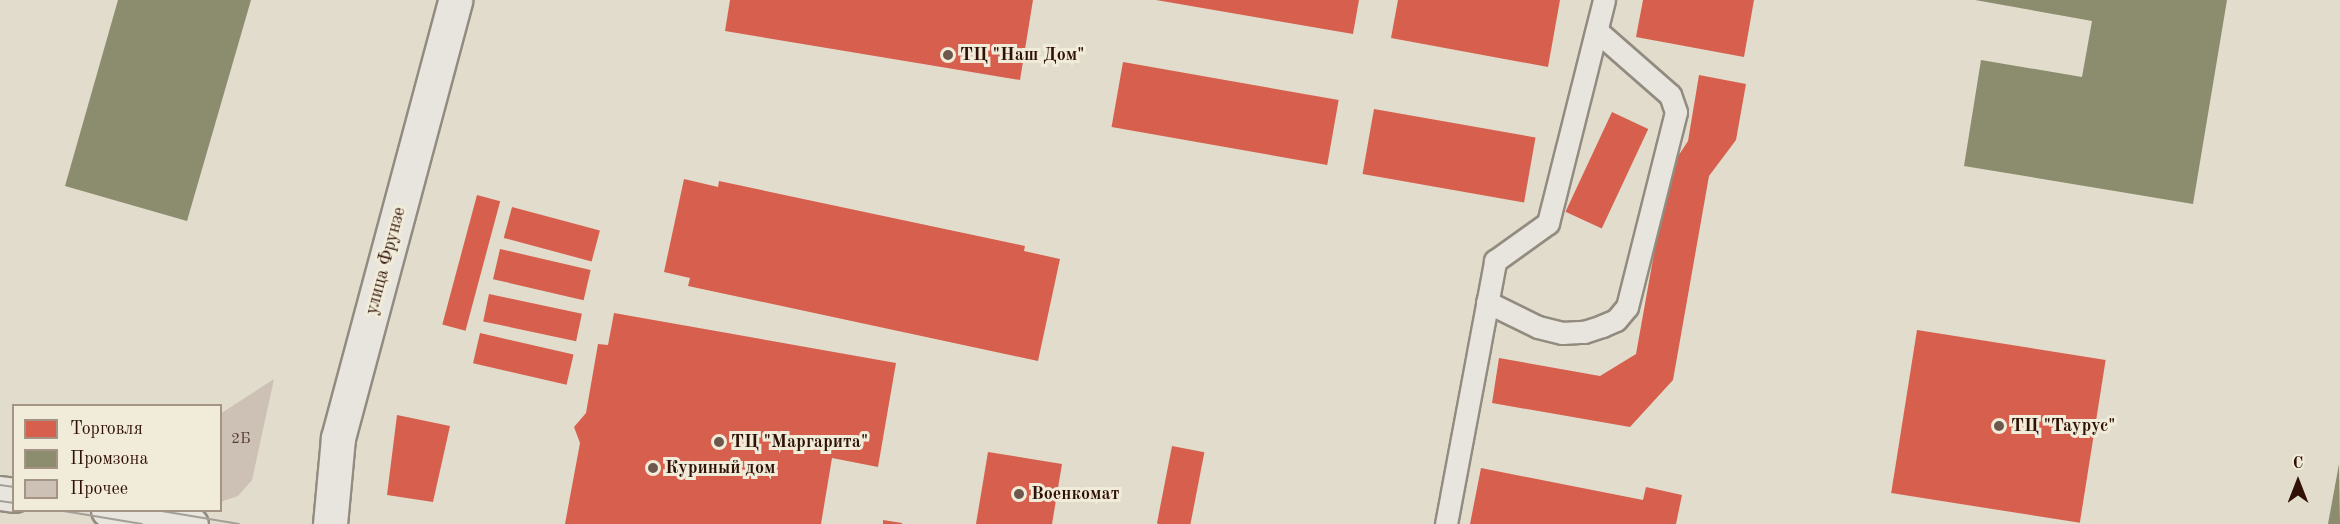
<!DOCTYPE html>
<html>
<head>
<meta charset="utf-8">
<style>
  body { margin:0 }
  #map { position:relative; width:2340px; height:524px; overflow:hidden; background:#e2dccc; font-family:"Old Standard TT",serif }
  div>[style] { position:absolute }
  .shops>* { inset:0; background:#d6604d; transform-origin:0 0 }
  .industry>* { inset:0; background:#8c8c6e }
  .building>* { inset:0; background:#cdc0b5 }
  .roads { filter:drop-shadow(2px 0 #928b80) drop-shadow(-2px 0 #928b80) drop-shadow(0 2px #928b80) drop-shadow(0 -2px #928b80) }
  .service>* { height:21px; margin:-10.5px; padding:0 10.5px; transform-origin:10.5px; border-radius:10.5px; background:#e8e5de }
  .minor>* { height:33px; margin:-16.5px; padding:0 16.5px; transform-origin:16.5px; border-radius:16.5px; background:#e8e5de }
  .tertiary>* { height:33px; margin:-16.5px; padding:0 16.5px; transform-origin:16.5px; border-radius:16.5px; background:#e8e5de }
  .tram>* { height:1.5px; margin:-0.75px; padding:0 0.75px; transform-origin:0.75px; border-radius:0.75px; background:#a49f97 }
  .dots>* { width:16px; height:16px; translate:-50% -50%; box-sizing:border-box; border:3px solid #f1ebd9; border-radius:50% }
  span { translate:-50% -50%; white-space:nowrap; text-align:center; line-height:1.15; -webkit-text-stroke:6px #f1ebd9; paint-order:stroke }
  .number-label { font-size:15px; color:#563d31 }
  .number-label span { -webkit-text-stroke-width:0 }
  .poi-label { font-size:18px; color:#2f1105; font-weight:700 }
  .left { translate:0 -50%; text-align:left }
  .street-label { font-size:18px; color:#2f1105 }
  .legend { position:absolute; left:12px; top:404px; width:210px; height:108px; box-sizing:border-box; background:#f1ebd9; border:2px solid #a39484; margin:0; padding:8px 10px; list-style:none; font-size:18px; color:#2f1105 }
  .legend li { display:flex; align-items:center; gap:12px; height:30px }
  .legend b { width:30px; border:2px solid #a39484 }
  .north { position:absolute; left:2268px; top:452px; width:60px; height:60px; -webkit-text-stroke:4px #f1ebd9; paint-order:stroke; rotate:0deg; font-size:16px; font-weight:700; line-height:24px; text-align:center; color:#2f1105 }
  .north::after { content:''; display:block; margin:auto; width:21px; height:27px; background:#2f1105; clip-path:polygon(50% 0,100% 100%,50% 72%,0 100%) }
</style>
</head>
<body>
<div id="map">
  <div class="shops">
    <i style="clip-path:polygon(730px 0,1033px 0,1020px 80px,725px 31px)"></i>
    <i style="clip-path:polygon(1156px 0,1359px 0,1353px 34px)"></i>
    <i style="clip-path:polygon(1398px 0,1560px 0,1548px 67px,1391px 38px)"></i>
    <i style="clip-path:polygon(1643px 0,1754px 0,1744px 57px,1636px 37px)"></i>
    <i style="left:1123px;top:62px;width:219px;height:66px;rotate:10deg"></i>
    <i style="clip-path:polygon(1699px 75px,1746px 84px,1736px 140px,1709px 176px,1673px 380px,1630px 427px,1492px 403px,1499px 358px,1600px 376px,1636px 354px,1669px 170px,1688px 141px)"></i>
    <i style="left:1374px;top:109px;width:164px;height:66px;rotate:10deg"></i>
    <i style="left:1612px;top:112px;width:40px;height:110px;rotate:25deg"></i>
    <i style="clip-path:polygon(684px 179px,718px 187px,719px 181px,1025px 246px,1024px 251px,1060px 259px,1038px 361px,688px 286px,690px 278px,664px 272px)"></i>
    <i style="left:477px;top:195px;width:24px;height:134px;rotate:15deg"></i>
    <i style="left:512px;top:207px;width:91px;height:32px;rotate:15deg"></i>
    <i style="left:500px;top:249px;width:93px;height:31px;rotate:13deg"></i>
    <i style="left:489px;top:294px;width:95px;height:28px;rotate:12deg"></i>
    <i style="clip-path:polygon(614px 313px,896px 363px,878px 467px,832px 458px,821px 524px,565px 524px,580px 443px,574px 427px,586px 413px,598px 344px,608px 345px)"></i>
    <i style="left:1917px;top:330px;width:191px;height:165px;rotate:9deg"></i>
    <i style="left:480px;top:333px;width:96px;height:31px;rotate:13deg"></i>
    <i style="clip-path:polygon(397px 415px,450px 426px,433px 502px,387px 495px)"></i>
    <i style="left:1172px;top:446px;width:33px;height:79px;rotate:11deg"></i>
    <i style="clip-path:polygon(988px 452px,1062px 464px,1052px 524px,976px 524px)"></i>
    <i style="clip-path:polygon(1481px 468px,1643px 500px,1646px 487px,1682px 495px,1676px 524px,1470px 524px)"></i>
    <i style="clip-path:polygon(883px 520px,902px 523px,902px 524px,883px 524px)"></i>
  </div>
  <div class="industry">
    <i style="clip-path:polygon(118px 0,251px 0,187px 221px,65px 186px)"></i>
    <i style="clip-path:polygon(1975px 0,2227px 0,2193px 204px,1964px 166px,1981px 60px,2082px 77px,2092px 21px)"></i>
    <i style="clip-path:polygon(2339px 464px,2340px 524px,2328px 524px)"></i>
  </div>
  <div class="building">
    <i style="clip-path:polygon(274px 379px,252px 480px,238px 496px,220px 502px,220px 414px)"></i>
  </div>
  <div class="roads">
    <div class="service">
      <i style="left:1487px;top:302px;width:57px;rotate:26.1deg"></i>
      <i style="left:1538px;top:327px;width:25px;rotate:14deg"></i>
      <i style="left:1562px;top:333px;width:22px;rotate:-3deg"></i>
      <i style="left:1584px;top:332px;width:19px;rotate:-18deg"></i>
      <i style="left:1602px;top:326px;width:15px;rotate:-23deg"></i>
      <i style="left:1616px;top:320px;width:17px;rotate:-50deg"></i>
      <i style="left:1627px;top:307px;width:201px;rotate:-75.9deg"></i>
      <i style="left:1676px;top:112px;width:18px;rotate:-109deg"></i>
      <i style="left:1670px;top:95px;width:96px;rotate:-138.8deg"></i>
      <i style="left:1446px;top:524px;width:268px;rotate:-79.4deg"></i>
      <i style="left:1495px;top:261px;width:65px;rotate:-35.6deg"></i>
      <i style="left:1548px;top:223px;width:230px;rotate:-75.9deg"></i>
    </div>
    <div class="minor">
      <i style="left:0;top:493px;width:14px;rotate:8deg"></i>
      <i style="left:108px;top:510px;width:84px;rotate:9.6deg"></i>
    </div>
    <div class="tertiary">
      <i style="left:330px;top:524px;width:86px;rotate:-84.7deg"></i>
      <i style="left:338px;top:438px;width:453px;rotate:-75deg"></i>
    </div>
  </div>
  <div class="tram">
    <i style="left:0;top:485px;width:14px;rotate:8deg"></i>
    <i style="left:0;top:501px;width:14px;rotate:8deg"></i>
    <i style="left:58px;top:510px;width:85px;rotate:9.5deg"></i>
    <i style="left:156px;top:510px;width:84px;rotate:9.6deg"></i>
  </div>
  <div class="dots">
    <i style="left:948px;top:55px;background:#6e584b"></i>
    <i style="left:1999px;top:426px;background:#6e584b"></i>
    <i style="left:719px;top:442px;background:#6e584b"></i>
    <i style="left:653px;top:468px;background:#6e584b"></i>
    <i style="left:1019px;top:494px;background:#6e584b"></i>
  </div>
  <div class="number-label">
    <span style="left:241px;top:440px">2Б</span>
  </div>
  <div class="poi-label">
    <span class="left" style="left:960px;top:55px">ТЦ "Наш Дом"</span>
    <span class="left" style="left:2011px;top:426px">ТЦ "Таурус"</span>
    <span class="left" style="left:731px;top:442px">ТЦ "Маргарита"</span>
    <span class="left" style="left:665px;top:468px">Куриный дом</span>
    <span class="left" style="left:1031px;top:494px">Военкомат</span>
  </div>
  <div class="street-label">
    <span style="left:386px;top:261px;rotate:-75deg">улица Фрунзе</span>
  </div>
  <ul class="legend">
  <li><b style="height:16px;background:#d6604d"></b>Торговля</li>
  <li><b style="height:16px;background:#8c8c6e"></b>Промзона</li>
  <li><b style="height:16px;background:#cdc0b5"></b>Прочее</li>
  </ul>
  <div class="north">С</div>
</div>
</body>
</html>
